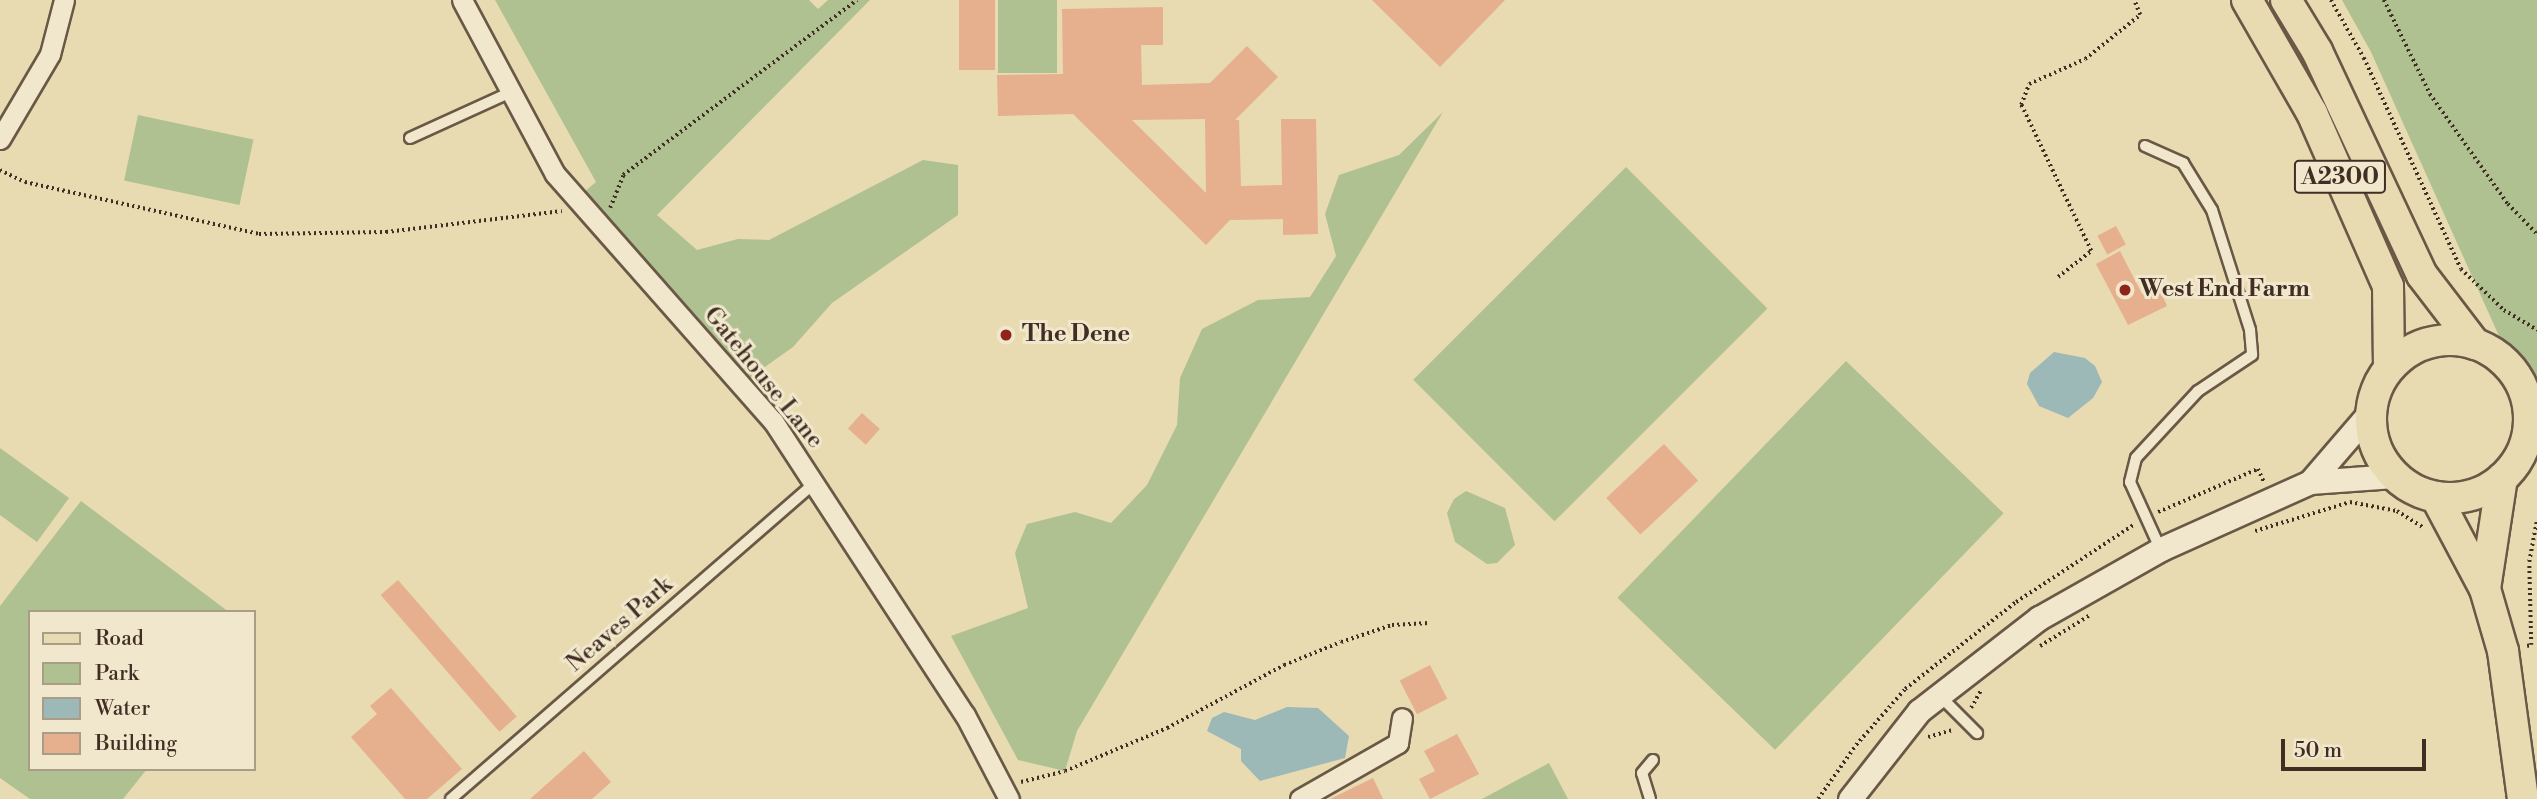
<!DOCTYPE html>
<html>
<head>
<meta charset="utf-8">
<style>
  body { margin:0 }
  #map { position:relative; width:2537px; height:799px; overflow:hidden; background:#e8dab1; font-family:"Libre Bodoni",serif }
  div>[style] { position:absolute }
  .green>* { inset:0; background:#afc191; transform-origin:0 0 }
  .water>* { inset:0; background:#9cb8b7 }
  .building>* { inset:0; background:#e6af8e; transform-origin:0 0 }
  .path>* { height:3.5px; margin-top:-1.75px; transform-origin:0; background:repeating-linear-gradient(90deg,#402d23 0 2px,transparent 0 5.5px) }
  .roads { filter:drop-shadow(2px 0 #6a5846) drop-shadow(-2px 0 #6a5846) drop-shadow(0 2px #6a5846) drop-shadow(0 -2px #6a5846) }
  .service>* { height:10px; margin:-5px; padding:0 5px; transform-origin:5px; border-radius:5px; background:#f0e7cc }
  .minor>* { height:19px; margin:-9.5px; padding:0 9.5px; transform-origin:9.5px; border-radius:9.5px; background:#f0e7cc }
  .tertiary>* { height:23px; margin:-11.5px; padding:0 11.5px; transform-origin:11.5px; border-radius:11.5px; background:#f0e7cc }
  .primary>* { height:30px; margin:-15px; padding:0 15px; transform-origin:15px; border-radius:15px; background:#e8dab1 }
  .primary>.ring { margin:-15px; padding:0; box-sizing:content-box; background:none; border:30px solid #e8dab1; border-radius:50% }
  .dots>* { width:19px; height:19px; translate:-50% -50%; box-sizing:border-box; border:4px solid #f0e7cc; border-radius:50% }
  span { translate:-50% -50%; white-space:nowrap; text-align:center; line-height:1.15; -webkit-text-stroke:6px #f0e7cc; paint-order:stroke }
  .shield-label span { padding:2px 5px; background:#f0e7cc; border:2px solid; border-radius:5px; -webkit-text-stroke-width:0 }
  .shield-label { font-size:23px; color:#402d23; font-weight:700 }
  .poi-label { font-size:24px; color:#402d23; font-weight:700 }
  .left { translate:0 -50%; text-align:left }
  .street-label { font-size:24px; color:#402d23 }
  .legend { position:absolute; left:28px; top:610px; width:228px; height:161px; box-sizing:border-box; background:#f0e7cc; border:2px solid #aa9d88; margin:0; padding:9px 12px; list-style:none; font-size:21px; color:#402d23 }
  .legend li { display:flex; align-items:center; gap:14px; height:35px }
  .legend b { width:35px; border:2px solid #aa9d88 }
  .scale { position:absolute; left:2281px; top:739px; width:145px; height:32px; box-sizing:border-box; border:4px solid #402d23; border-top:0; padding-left:9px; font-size:21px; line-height:24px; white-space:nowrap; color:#402d23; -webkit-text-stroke:5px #f0e7cc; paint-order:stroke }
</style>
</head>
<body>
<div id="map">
  <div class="green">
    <i style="clip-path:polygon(495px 0,809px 0,818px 9px,828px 0,870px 0,657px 215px,697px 250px,738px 239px,769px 240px,923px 160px,958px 165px,958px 215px,832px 303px,793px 347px,741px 384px,577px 198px,596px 182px)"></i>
    <i style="left:998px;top:0;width:59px;height:73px"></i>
    <i style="clip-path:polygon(2342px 0,2537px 0,2537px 439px,2508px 356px,2371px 52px)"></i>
    <i style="clip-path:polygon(1443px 112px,1077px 731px,1065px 771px,1018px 760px,951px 636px,1028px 608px,1015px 553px,1027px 524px,1075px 512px,1111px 523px,1147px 485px,1177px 425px,1180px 378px,1202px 329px,1258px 300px,1310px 297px,1336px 256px,1325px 214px,1339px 175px,1399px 155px)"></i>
    <i style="left:138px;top:115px;width:118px;height:67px;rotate:12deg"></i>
    <i style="left:1626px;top:167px;width:200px;height:301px;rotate:45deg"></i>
    <i style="left:1846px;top:361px;width:219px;height:329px;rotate:44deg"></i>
    <i style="clip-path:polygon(0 448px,69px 498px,37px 542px,0 515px)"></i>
    <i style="clip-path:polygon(1466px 491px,1505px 508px,1515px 545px,1497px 563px,1487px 564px,1455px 542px,1447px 513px,1454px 499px)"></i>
    <i style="clip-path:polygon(81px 501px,229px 612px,30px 612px,30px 769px,147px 769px,123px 799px,30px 799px,0 778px,0 606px)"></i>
    <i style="clip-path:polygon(1549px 763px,1568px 799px,1482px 799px)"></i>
  </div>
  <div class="water">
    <i style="clip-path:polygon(2054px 352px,2085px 358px,2095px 366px,2102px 382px,2093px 398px,2068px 418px,2039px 406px,2027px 384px,2030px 373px)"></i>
    <i style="clip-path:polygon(1287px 707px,1318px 708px,1349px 736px,1345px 758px,1260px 781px,1241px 761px,1241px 749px,1207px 731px,1212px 718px,1224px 712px,1255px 720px)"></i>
  </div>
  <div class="building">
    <i style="left:959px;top:0;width:36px;height:70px"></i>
    <i style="clip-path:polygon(1372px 0,1505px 0,1440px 67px)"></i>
    <i style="clip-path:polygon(evenodd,1163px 7px,1163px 45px,1141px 45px,1142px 85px,1210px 83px,1247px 46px,1278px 77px,1235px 120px,1239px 120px,1241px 186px,1282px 185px,1281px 119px,1316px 119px,1318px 234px,1283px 235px,1283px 219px,1230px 220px,1206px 245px,1073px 114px,998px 116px,997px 75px,1063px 74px,1062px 9px,1163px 7px,1205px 119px,1206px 193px,1132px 120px,1205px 119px)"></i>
    <i style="left:2116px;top:226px;width:21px;height:21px;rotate:62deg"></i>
    <i style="clip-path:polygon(2120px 251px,2142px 294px,2158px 286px,2167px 306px,2128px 325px,2096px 264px)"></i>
    <i style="left:862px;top:413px;width:24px;height:21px;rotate:42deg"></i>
    <i style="left:1664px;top:444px;width:50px;height:79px;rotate:47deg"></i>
    <i style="left:398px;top:580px;width:181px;height:23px;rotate:49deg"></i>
    <i style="left:1430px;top:665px;width:38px;height:34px;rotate:63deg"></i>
    <i style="clip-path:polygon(391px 688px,462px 769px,427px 799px,405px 799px,351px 737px,377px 714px,370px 706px)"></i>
    <i style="clip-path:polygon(1457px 734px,1479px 774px,1430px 799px,1419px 779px,1435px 771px,1424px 751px)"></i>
    <i style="clip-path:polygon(584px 751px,611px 782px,592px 799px,530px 799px)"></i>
    <i style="clip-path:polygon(1373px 778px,1383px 799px,1330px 799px)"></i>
  </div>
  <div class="path">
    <i style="left:2331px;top:0;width:67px;rotate:60.4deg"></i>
    <i style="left:2364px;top:58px;width:232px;rotate:65.3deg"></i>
    <i style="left:2461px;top:269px;width:59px;rotate:43.6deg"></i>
    <i style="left:2504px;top:310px;width:39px;rotate:31deg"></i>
    <i style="left:2384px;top:0;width:105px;rotate:63.9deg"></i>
    <i style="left:2430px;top:94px;width:135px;rotate:54.7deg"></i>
    <i style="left:2508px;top:204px;width:42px;rotate:46deg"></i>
    <i style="left:0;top:170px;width:28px;rotate:26deg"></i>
    <i style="left:25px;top:182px;width:240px;rotate:12.5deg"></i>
    <i style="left:259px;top:234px;width:127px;rotate:-0.9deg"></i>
    <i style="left:386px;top:232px;width:177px;rotate:-6.8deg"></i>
    <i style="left:610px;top:208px;width:35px;rotate:-68deg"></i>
    <i style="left:623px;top:175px;width:292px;rotate:-36.8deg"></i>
    <i style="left:2058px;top:277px;width:42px;rotate:-38.2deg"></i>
    <i style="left:2091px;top:251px;width:162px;rotate:-115.6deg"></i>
    <i style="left:2021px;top:105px;width:22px;rotate:-69deg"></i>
    <i style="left:2029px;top:84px;width:61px;rotate:-24.1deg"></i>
    <i style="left:2085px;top:59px;width:70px;rotate:-38.7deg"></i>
    <i style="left:2140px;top:15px;width:16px;rotate:-112deg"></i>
    <i style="left:2158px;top:512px;width:109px;rotate:-23.3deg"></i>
    <i style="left:2258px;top:469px;width:14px;rotate:65deg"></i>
    <i style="left:2255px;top:531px;width:99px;rotate:-17deg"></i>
    <i style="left:2350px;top:502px;width:48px;rotate:10.8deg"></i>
    <i style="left:2397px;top:511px;width:31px;rotate:32deg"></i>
    <i style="left:2040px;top:646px;width:59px;rotate:-31.8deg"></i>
    <i style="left:2527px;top:646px;width:4px;rotate:-14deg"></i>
    <i style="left:2531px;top:645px;width:83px;rotate:-91.4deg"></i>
    <i style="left:2529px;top:562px;width:44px;rotate:-79.5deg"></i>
    <i style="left:1971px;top:708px;width:21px;rotate:-61deg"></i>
    <i style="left:1928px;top:737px;width:26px;rotate:-16deg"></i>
    <i style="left:1021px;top:782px;width:45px;rotate:-14deg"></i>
    <i style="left:1065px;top:771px;width:111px;rotate:-22.9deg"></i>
    <i style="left:1167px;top:728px;width:133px;rotate:-28.3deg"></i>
    <i style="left:1284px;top:665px;width:61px;rotate:-22deg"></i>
    <i style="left:1341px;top:642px;width:54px;rotate:-18.4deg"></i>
    <i style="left:1392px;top:625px;width:37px;rotate:-3deg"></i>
    <i style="left:1818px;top:799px;width:66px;rotate:-54.9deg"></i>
    <i style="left:1856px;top:745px;width:74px;rotate:-48.8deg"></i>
    <i style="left:1905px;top:689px;width:141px;rotate:-38.1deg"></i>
    <i style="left:2016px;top:602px;width:140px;rotate:-33.3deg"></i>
  </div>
  <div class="roads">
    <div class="service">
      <i style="left:410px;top:138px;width:111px;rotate:-24.5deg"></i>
      <i style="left:2145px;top:146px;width:42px;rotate:24.1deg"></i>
      <i style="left:2183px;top:163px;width:55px;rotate:58.3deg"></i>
      <i style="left:2212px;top:210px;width:126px;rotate:72.4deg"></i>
      <i style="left:2250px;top:330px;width:25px;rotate:85deg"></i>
      <i style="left:2252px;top:355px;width:65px;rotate:146.3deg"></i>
      <i style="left:2198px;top:391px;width:91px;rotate:132.8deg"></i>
      <i style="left:2136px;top:458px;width:25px;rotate:104deg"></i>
      <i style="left:2130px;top:482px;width:72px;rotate:65.6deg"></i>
      <i style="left:1939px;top:695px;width:54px;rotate:45deg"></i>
      <i style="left:451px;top:799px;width:482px;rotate:-41deg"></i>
      <i style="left:1650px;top:799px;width:27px;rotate:-107deg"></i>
      <i style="left:1642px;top:773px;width:17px;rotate:-50deg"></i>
    </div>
    <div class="minor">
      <i style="left:462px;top:0;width:197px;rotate:61.9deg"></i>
      <i style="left:555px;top:174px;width:329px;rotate:48.6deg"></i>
      <i style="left:773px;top:421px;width:351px;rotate:56.9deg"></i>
      <i style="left:965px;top:715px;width:95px;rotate:62.4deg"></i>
      <i style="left:0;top:139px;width:99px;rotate:-59.5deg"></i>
      <i style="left:50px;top:54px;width:56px;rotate:-75.5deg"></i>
      <i style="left:1300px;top:799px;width:113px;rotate:-29.7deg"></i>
      <i style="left:1398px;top:743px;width:25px;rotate:-81deg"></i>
    </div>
    <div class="tertiary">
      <i style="left:2310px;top:482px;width:94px;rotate:-49.3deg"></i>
      <i style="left:1850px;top:799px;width:112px;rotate:-51.9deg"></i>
      <i style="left:1919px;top:711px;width:152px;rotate:-37.8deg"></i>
      <i style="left:2039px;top:618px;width:140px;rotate:-29.5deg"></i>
      <i style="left:2161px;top:549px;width:163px;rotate:-24.2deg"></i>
      <i style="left:2310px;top:482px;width:84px;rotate:-4.1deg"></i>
    </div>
    <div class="primary">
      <i style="left:2247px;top:0;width:130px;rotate:60.1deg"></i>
      <i style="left:2312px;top:113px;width:189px;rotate:66.3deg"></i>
      <i style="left:2388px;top:286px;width:82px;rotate:89.3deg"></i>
      <i style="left:2286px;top:0;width:60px;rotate:58.7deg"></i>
      <i style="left:2317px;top:51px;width:247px;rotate:64.9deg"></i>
      <i style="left:2422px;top:275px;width:87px;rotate:52.5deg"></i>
      <i class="ring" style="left:2371px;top:340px;width:128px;height:128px"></i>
      <i style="left:2436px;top:497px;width:104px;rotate:62deg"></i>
      <i style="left:2485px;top:589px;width:65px;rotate:73.8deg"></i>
      <i style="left:2503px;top:651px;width:149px;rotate:82.3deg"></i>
      <i style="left:2485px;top:589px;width:112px;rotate:-81.3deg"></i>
    </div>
  </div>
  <div class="dots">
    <i style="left:2125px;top:290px;background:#8f2418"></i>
    <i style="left:1006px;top:335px;background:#8f2418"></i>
  </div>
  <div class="shield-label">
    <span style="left:2340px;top:177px">A2300</span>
  </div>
  <div class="poi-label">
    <span class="left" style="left:2139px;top:290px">West End Farm</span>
    <span class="left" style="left:1022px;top:335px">The Dene</span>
  </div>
  <div class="street-label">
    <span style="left:763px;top:378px;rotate:51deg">Gatehouse Lane</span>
    <span style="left:620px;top:625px;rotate:-41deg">Neaves Park</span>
  </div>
  <ul class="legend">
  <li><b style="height:9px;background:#e8dab1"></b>Road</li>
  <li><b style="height:19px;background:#afc191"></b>Park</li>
  <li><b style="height:19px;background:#9cb8b7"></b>Water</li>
  <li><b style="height:19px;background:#e6af8e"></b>Building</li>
  </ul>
  <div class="scale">50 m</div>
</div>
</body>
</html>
